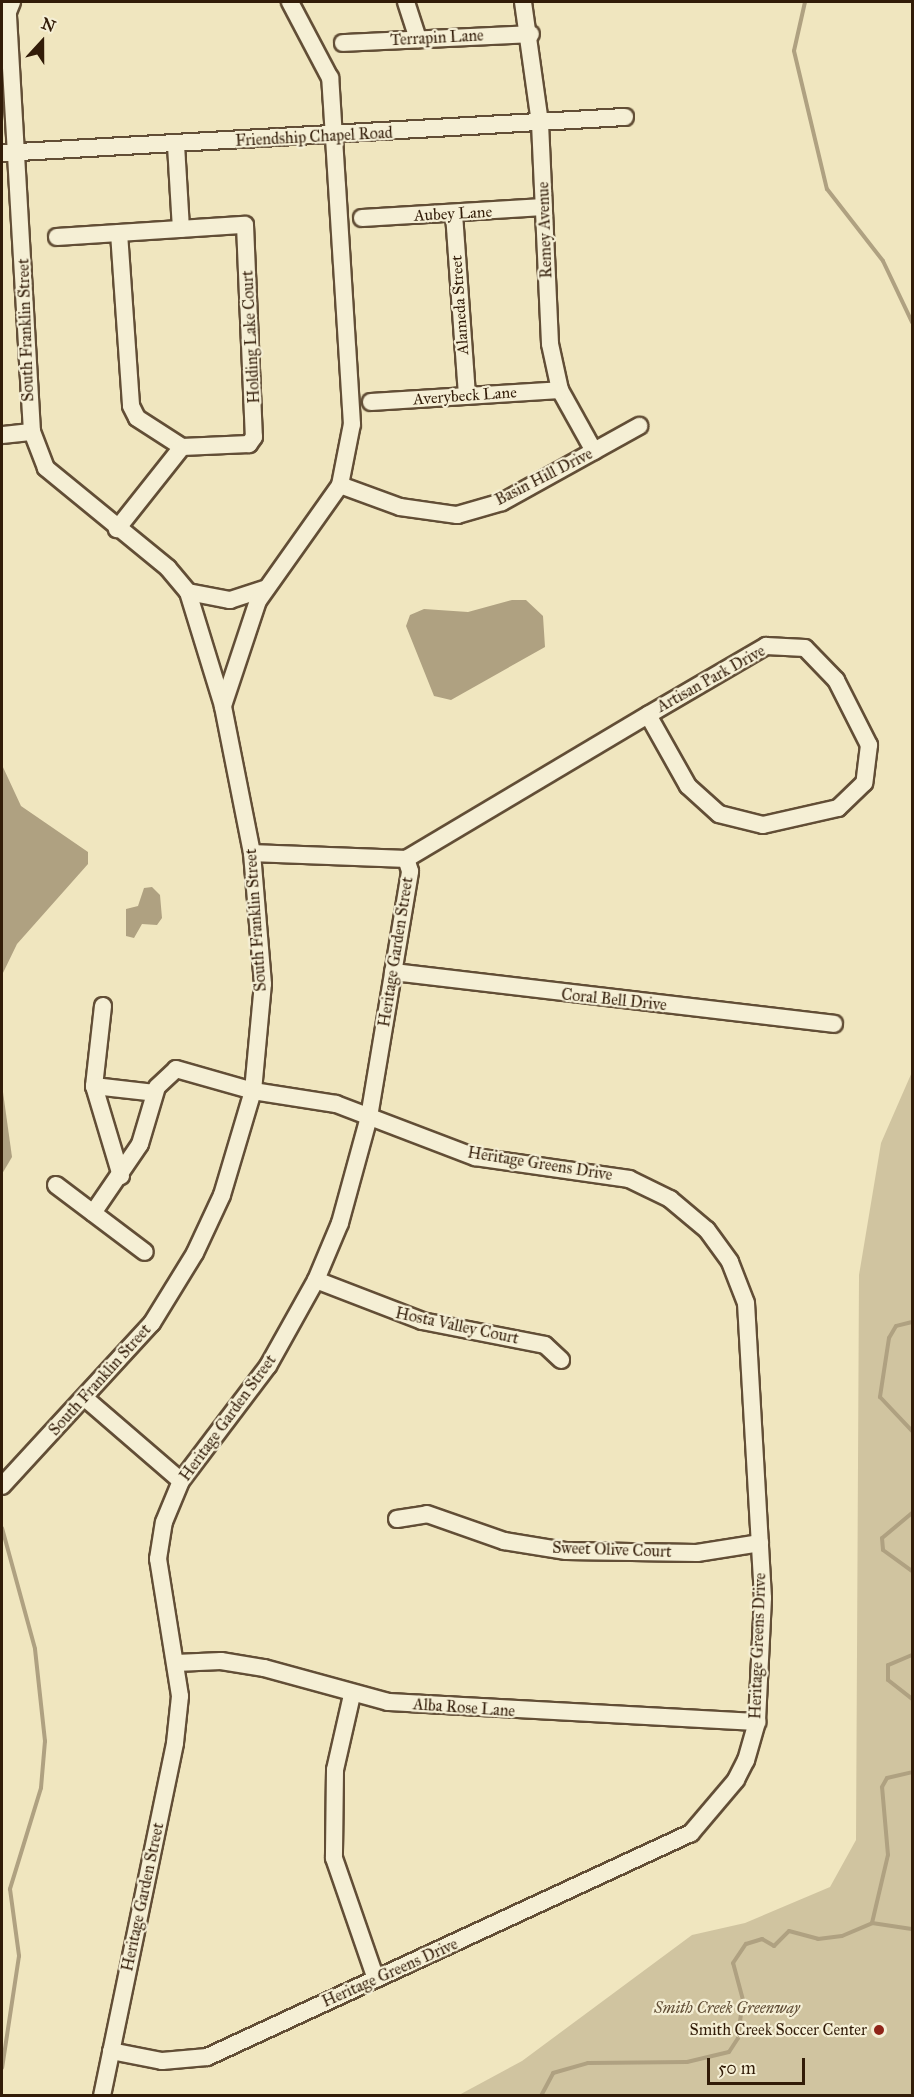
<!DOCTYPE html>
<html>
<head>
<meta charset="utf-8">
<style>
  body { margin:0 }
  #map { position:relative; width:914px; height:2097px; overflow:hidden; background:#f0e6bf; font-family:"IM FELL Great Primer",serif }
  div>[style] { position:absolute }
  .green>* { inset:0; background:#d0c4a0 }
  .water>* { inset:0; background:#afa181 }
  .stream>* { height:4px; margin:-2px; padding:0 2px; transform-origin:2px; border-radius:2px; background:#afa181 }
  .roads { filter:drop-shadow(2px 0 #624e36) drop-shadow(-2px 0 #624e36) drop-shadow(0 2px #624e36) drop-shadow(0 -2px #624e36) }
  .minor>* { height:16px; margin:-8px; padding:0 8px; transform-origin:8px; border-radius:8px; background:#f5efd5 }
  .dots>* { width:16px; height:16px; translate:-50% -50%; box-sizing:border-box; border:3px solid #f5efd5; border-radius:50% }
  span { translate:-50% -50%; white-space:nowrap; text-align:center; line-height:1.15; -webkit-text-stroke:4.5px #f5efd5; paint-order:stroke }
  .street-label { font-size:16px; color:#321c08 }
  .park-label { font-size:16px; color:#614e36; font-style:italic }
  .poi-label { font-size:16px; color:#321c08 }
  .right { translate:-100% -50%; text-align:right }
  .frame { position:absolute; inset:0; border:3px solid #321c08; pointer-events:none }
  .north { position:absolute; left:12px; top:12px; width:60px; height:60px; -webkit-text-stroke:4px #f5efd5; paint-order:stroke; rotate:21deg; font-size:16px; font-weight:700; line-height:24px; text-align:center; color:#321c08 }
  .north::after { content:''; display:block; margin:auto; width:21px; height:27px; background:#321c08; clip-path:polygon(50% 0,100% 100%,50% 72%,0 100%) }
  .scale { position:absolute; left:707px; top:2058px; width:98px; height:27px; box-sizing:border-box; border:3px solid #321c08; border-top:0; padding-left:8px; font-size:18px; line-height:21px; white-space:nowrap; color:#321c08; -webkit-text-stroke:4px #f5efd5; paint-order:stroke }
</style>
</head>
<body>
<div id="map">
  <div class="green">
    <i style="clip-path:polygon(912px 1072px,912px 2095px,459px 2095px,522px 2061px,692px 1935px,745px 1923px,830px 1887px,856px 1840px,859px 1275px,881px 1143px)"></i>
  </div>
  <div class="water">
    <i style="clip-path:polygon(512px 600px,526px 600px,543px 616px,545px 647px,451px 700px,434px 696px,406px 626px,410px 615px,424px 609px,468px 612px)"></i>
    <i style="clip-path:polygon(2px 765px,21px 806px,88px 852px,88px 864px,17px 944px,2px 975px)"></i>
    <i style="clip-path:polygon(152px 887px,160px 895px,162px 918px,157px 925px,142px 924px,134px 938px,126px 936px,126px 909px,138px 906px,144px 888px)"></i>
    <i style="clip-path:polygon(2px 1085px,12px 1157px,2px 1174px)"></i>
  </div>
  <div class="stream">
    <i style="left:805px;top:2px;width:50px;rotate:102.7deg"></i>
    <i style="left:794px;top:51px;width:142px;rotate:76.6deg"></i>
    <i style="left:827px;top:189px;width:91px;rotate:52.1deg"></i>
    <i style="left:883px;top:261px;width:68px;rotate:64.6deg"></i>
    <i style="left:912px;top:1322px;width:16px;rotate:166deg"></i>
    <i style="left:896px;top:1326px;width:14px;rotate:120deg"></i>
    <i style="left:889px;top:1338px;width:60px;rotate:98.7deg"></i>
    <i style="left:880px;top:1397px;width:47px;rotate:46.7deg"></i>
    <i style="left:912px;top:1513px;width:39px;rotate:140deg"></i>
    <i style="left:882px;top:1538px;width:12px;rotate:85deg"></i>
    <i style="left:883px;top:1550px;width:36px;rotate:36deg"></i>
    <i style="left:2px;top:1528px;width:125px;rotate:74.7deg"></i>
    <i style="left:35px;top:1649px;width:93px;rotate:83.8deg"></i>
    <i style="left:45px;top:1741px;width:47px;rotate:94.9deg"></i>
    <i style="left:41px;top:1788px;width:106px;rotate:107.1deg"></i>
    <i style="left:10px;top:1889px;width:68px;rotate:82.3deg"></i>
    <i style="left:19px;top:1956px;width:113px;rotate:98.6deg"></i>
    <i style="left:912px;top:1655px;width:26px;rotate:157deg"></i>
    <i style="left:888px;top:1665px;width:15px;rotate:90deg"></i>
    <i style="left:888px;top:1680px;width:31px;rotate:38deg"></i>
    <i style="left:872px;top:1923px;width:70px;rotate:-76.8deg"></i>
    <i style="left:888px;top:1855px;width:68px;rotate:-95deg"></i>
    <i style="left:882px;top:1787px;width:10px;rotate:-61deg"></i>
    <i style="left:887px;top:1778px;width:26px;rotate:-13deg"></i>
    <i style="left:541px;top:2096px;width:26px;rotate:-62deg"></i>
    <i style="left:553px;top:2073px;width:36px;rotate:-16deg"></i>
    <i style="left:588px;top:2063px;width:99px;rotate:-0.6deg"></i>
    <i style="left:687px;top:2062px;width:43px;rotate:-13.4deg"></i>
    <i style="left:729px;top:2052px;width:17px;rotate:-57deg"></i>
    <i style="left:738px;top:2038px;width:38px;rotate:-83deg"></i>
    <i style="left:743px;top:2000px;width:38px;rotate:-105deg"></i>
    <i style="left:733px;top:1963px;width:23px;rotate:-56deg"></i>
    <i style="left:746px;top:1944px;width:17px;rotate:-17deg"></i>
    <i style="left:762px;top:1939px;width:14px;rotate:30deg"></i>
    <i style="left:774px;top:1946px;width:21px;rotate:-45deg"></i>
    <i style="left:789px;top:1931px;width:30px;rotate:15deg"></i>
    <i style="left:818px;top:1939px;width:24px;rotate:-7deg"></i>
    <i style="left:842px;top:1936px;width:33px;rotate:-23deg"></i>
    <i style="left:872px;top:1923px;width:40px;rotate:8.5deg"></i>
  </div>
  <div class="roads">
    <div class="minor">
      <i style="left:406px;top:2px;width:39px;rotate:72deg"></i>
      <i style="left:523px;top:2px;width:122px;rotate:82deg"></i>
      <i style="left:540px;top:123px;width:221px;rotate:87.4deg"></i>
      <i style="left:550px;top:344px;width:47px;rotate:77.7deg"></i>
      <i style="left:560px;top:390px;width:70px;rotate:60.9deg"></i>
      <i style="left:343px;top:43px;width:188px;rotate:-2.7deg"></i>
      <i style="left:176px;top:145px;width:84px;rotate:86.6deg"></i>
      <i style="left:2px;top:153px;width:624px;rotate:-3.31deg"></i>
      <i style="left:454px;top:214px;width:182px;rotate:85.9deg"></i>
      <i style="left:362px;top:218px;width:182px;rotate:-3.5deg"></i>
      <i style="left:119px;top:233px;width:173px;rotate:86deg"></i>
      <i style="left:131px;top:406px;width:13px;rotate:63deg"></i>
      <i style="left:137px;top:418px;width:54px;rotate:32.8deg"></i>
      <i style="left:57px;top:237px;width:188px;rotate:-3.7deg"></i>
      <i style="left:245px;top:225px;width:212px;rotate:87.6deg"></i>
      <i style="left:254px;top:437px;width:9px;rotate:126deg"></i>
      <i style="left:249px;top:444px;width:67px;rotate:177.4deg"></i>
      <i style="left:182px;top:447px;width:105px;rotate:128.4deg"></i>
      <i style="left:371px;top:402px;width:189px;rotate:-3.6deg"></i>
      <i style="left:2px;top:435px;width:30px;rotate:-6deg"></i>
      <i style="left:340px;top:485px;width:64px;rotate:20.1deg"></i>
      <i style="left:400px;top:507px;width:58px;rotate:8deg"></i>
      <i style="left:457px;top:515px;width:47px;rotate:-16.1deg"></i>
      <i style="left:502px;top:502px;width:157px;rotate:-29deg"></i>
      <i style="left:188px;top:592px;width:43px;rotate:10.8deg"></i>
      <i style="left:230px;top:600px;width:38px;rotate:-18deg"></i>
      <i style="left:223px;top:706px;width:111px;rotate:-71.6deg"></i>
      <i style="left:258px;top:601px;width:142px;rotate:-54.7deg"></i>
      <i style="left:340px;top:485px;width:62px;rotate:-78.9deg"></i>
      <i style="left:352px;top:424px;width:347px;rotate:-93.6deg"></i>
      <i style="left:330px;top:78px;width:86px;rotate:-117.8deg"></i>
      <i style="left:252px;top:853px;width:154px;rotate:2.2deg"></i>
      <i style="left:406px;top:859px;width:282px;rotate:-30.8deg"></i>
      <i style="left:648px;top:715px;width:137px;rotate:-30.3deg"></i>
      <i style="left:766px;top:646px;width:39px;rotate:3deg"></i>
      <i style="left:805px;top:648px;width:45px;rotate:45.9deg"></i>
      <i style="left:836px;top:680px;width:73px;rotate:63.1deg"></i>
      <i style="left:869px;top:745px;width:38px;rotate:97deg"></i>
      <i style="left:864px;top:783px;width:36px;rotate:136deg"></i>
      <i style="left:838px;top:808px;width:77px;rotate:167.2deg"></i>
      <i style="left:763px;top:825px;width:45px;rotate:-166deg"></i>
      <i style="left:719px;top:814px;width:42px;rotate:-137.9deg"></i>
      <i style="left:688px;top:786px;width:81px;rotate:-119.4deg"></i>
      <i style="left:393px;top:972px;width:444px;rotate:6.7deg"></i>
      <i style="left:103px;top:1006px;width:81px;rotate:96.4deg"></i>
      <i style="left:94px;top:1086px;width:94px;rotate:73.3deg"></i>
      <i style="left:94px;top:1086px;width:61px;rotate:6.5deg"></i>
      <i style="left:56px;top:1185px;width:111px;rotate:37deg"></i>
      <i style="left:93px;top:1213px;width:83px;rotate:-55.7deg"></i>
      <i style="left:140px;top:1144px;width:59px;rotate:-73.4deg"></i>
      <i style="left:157px;top:1087px;width:26px;rotate:-43deg"></i>
      <i style="left:176px;top:1069px;width:80px;rotate:15.9deg"></i>
      <i style="left:253px;top:1091px;width:84px;rotate:8.9deg"></i>
      <i style="left:336px;top:1104px;width:149px;rotate:20.9deg"></i>
      <i style="left:475px;top:1157px;width:156px;rotate:8.1deg"></i>
      <i style="left:629px;top:1179px;width:46px;rotate:26deg"></i>
      <i style="left:670px;top:1199px;width:48px;rotate:40deg"></i>
      <i style="left:707px;top:1230px;width:39px;rotate:54deg"></i>
      <i style="left:730px;top:1262px;width:44px;rotate:68.7deg"></i>
      <i style="left:746px;top:1303px;width:295px;rotate:86.7deg"></i>
      <i style="left:763px;top:1598px;width:124px;rotate:92.8deg"></i>
      <i style="left:757px;top:1722px;width:40px;rotate:106deg"></i>
      <i style="left:746px;top:1760px;width:22px;rotate:117deg"></i>
      <i style="left:736px;top:1780px;width:70px;rotate:130.3deg"></i>
      <i style="left:691px;top:1833px;width:533px;rotate:155.16deg"></i>
      <i style="left:207px;top:2057px;width:45px;rotate:174.9deg"></i>
      <i style="left:162px;top:2061px;width:52px;rotate:-168.9deg"></i>
      <i style="left:316px;top:1280px;width:114px;rotate:21.1deg"></i>
      <i style="left:422px;top:1321px;width:125px;rotate:11deg"></i>
      <i style="left:545px;top:1345px;width:22px;rotate:43deg"></i>
      <i style="left:86px;top:1399px;width:125px;rotate:40.8deg"></i>
      <i style="left:2px;top:1486px;width:222px;rotate:-47.4deg"></i>
      <i style="left:152px;top:1323px;width:82px;rotate:-58.4deg"></i>
      <i style="left:195px;top:1253px;width:64px;rotate:-65deg"></i>
      <i style="left:222px;top:1195px;width:109px;rotate:-73.4deg"></i>
      <i style="left:253px;top:1091px;width:107px;rotate:-84.7deg"></i>
      <i style="left:263px;top:984px;width:131px;rotate:-94.8deg"></i>
      <i style="left:252px;top:853px;width:150px;rotate:-101.2deg"></i>
      <i style="left:223px;top:706px;width:119px;rotate:-107.1deg"></i>
      <i style="left:188px;top:592px;width:31px;rotate:-130deg"></i>
      <i style="left:168px;top:568px;width:158px;rotate:-140.7deg"></i>
      <i style="left:46px;top:468px;width:39px;rotate:-111deg"></i>
      <i style="left:32px;top:432px;width:421px;rotate:-93.3deg"></i>
      <i style="left:8px;top:12px;width:11px;rotate:-68deg"></i>
      <i style="left:397px;top:1519px;width:30px;rotate:-9deg"></i>
      <i style="left:427px;top:1514px;width:82px;rotate:19.3deg"></i>
      <i style="left:504px;top:1541px;width:63px;rotate:9.2deg"></i>
      <i style="left:566px;top:1551px;width:131px;rotate:0.9deg"></i>
      <i style="left:697px;top:1553px;width:64px;rotate:-9deg"></i>
      <i style="left:176px;top:1663px;width:45px;rotate:-2.5deg"></i>
      <i style="left:221px;top:1661px;width:44px;rotate:9.2deg"></i>
      <i style="left:264px;top:1668px;width:129px;rotate:15.3deg"></i>
      <i style="left:388px;top:1702px;width:370px;rotate:3.1deg"></i>
      <i style="left:352px;top:1695px;width:77px;rotate:102.8deg"></i>
      <i style="left:335px;top:1770px;width:88px;rotate:90.7deg"></i>
      <i style="left:334px;top:1858px;width:128px;rotate:70.9deg"></i>
      <i style="left:102px;top:2096px;width:360px;rotate:-78.3deg"></i>
      <i style="left:175px;top:1743px;width:47px;rotate:-83.9deg"></i>
      <i style="left:180px;top:1696px;width:139px;rotate:-99.1deg"></i>
      <i style="left:158px;top:1559px;width:37px;rotate:-81deg"></i>
      <i style="left:164px;top:1522px;width:44px;rotate:-67.5deg"></i>
      <i style="left:181px;top:1481px;width:144px;rotate:-52.9deg"></i>
      <i style="left:268px;top:1366px;width:98px;rotate:-60.8deg"></i>
      <i style="left:316px;top:1280px;width:62px;rotate:-67.2deg"></i>
      <i style="left:340px;top:1223px;width:110px;rotate:-74.7deg"></i>
      <i style="left:369px;top:1117px;width:249px;rotate:-80.5deg"></i>
      <i style="left:410px;top:871px;width:13px;rotate:-108deg"></i>
    </div>
  </div>
  <div class="dots">
    <i style="left:879px;top:2030px;background:#8f2418"></i>
  </div>
  <div class="street-label">
    <span style="left:437px;top:38px;rotate:-3deg">Terrapin Lane</span>
    <span style="left:314px;top:137px;rotate:-3deg">Friendship Chapel Road</span>
    <span style="left:453px;top:214px;rotate:-3deg">Aubey Lane</span>
    <span style="left:545px;top:230px;rotate:-92deg">Remey Avenue</span>
    <span style="left:460px;top:305px;rotate:-94deg">Alameda Street</span>
    <span style="left:26px;top:330px;rotate:-92deg">South Franklin Street</span>
    <span style="left:251px;top:337px;rotate:-93deg">Holding Lake Court</span>
    <span style="left:465px;top:396px;rotate:-4deg">Averybeck Lane</span>
    <span style="left:544px;top:477px;rotate:-27deg">Basin Hill Drive</span>
    <span style="left:711px;top:679px;rotate:-29deg">Artisan Park Drive</span>
    <span style="left:256px;top:920px;rotate:-94deg">South Franklin Street</span>
    <span style="left:396px;top:952px;rotate:-81deg">Heritage Garden Street</span>
    <span style="left:614px;top:1000px;rotate:6deg">Coral Bell Drive</span>
    <span style="left:540px;top:1164px;rotate:9deg">Heritage Greens Drive</span>
    <span style="left:457px;top:1326px;rotate:12deg">Hosta Valley Court</span>
    <span style="left:100px;top:1380px;rotate:-48deg">South Franklin Street</span>
    <span style="left:228px;top:1418px;rotate:-54deg">Heritage Garden Street</span>
    <span style="left:612px;top:1550px;rotate:2deg">Sweet Olive Court</span>
    <span style="left:758px;top:1646px;rotate:-88deg">Heritage Greens Drive</span>
    <span style="left:464px;top:1708px;rotate:4deg">Alba Rose Lane</span>
    <span style="left:143px;top:1897px;rotate:-78deg">Heritage Garden Street</span>
    <span style="left:390px;top:1973px;rotate:-24deg">Heritage Greens Drive</span>
  </div>
  <div class="park-label">
    <span style="left:727px;top:2008px">Smith Creek Greenway</span>
  </div>
  <div class="poi-label">
    <span class="right" style="left:867px;top:2030px">Smith Creek Soccer Center</span>
  </div>
  <div class="frame"></div>
  <div class="north">N</div>
  <div class="scale">50 m</div>
</div>
</body>
</html>
